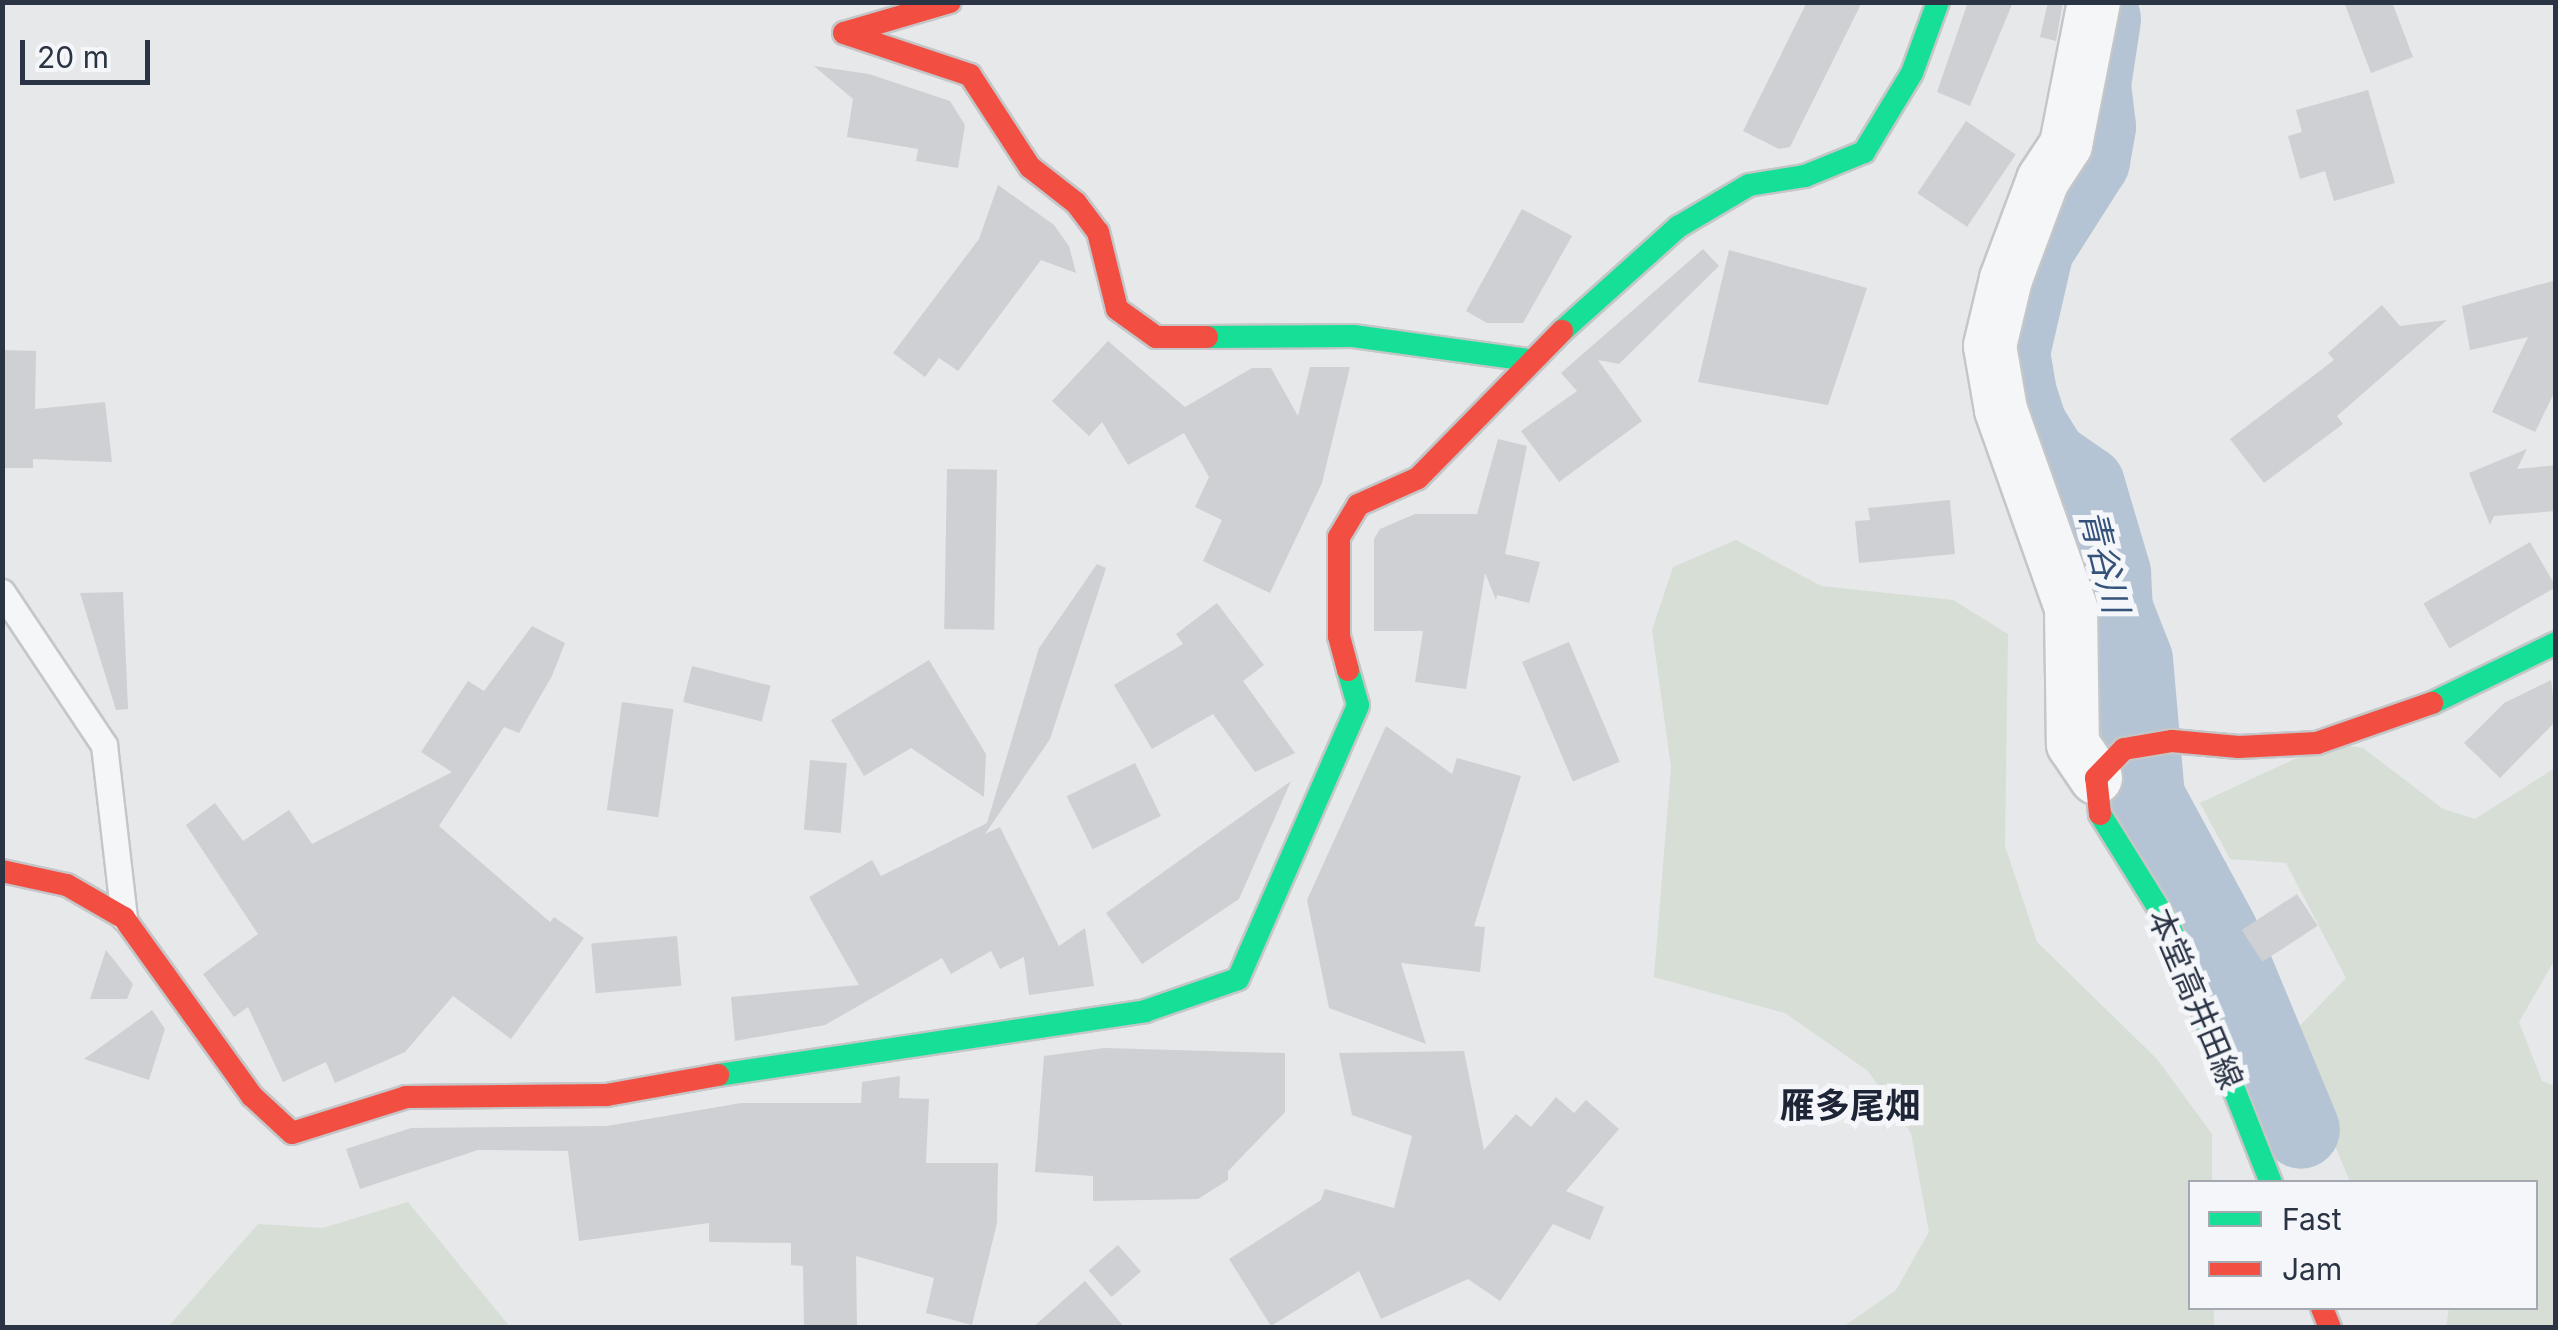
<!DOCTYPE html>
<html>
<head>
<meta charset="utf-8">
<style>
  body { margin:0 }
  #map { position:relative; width:2558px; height:1330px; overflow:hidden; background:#e6e8ea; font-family:Inter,"Noto Sans JP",sans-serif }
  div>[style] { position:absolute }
  .green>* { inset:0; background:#d6ded6 }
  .river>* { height:78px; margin:-39px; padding:0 39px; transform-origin:39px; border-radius:39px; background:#b4c4d5 }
  .building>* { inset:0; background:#ced0d3; transform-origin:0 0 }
  .roads { filter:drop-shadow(2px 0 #c4c6c8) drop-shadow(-2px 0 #c4c6c8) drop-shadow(0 2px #c4c6c8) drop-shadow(0 -2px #c4c6c8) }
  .lane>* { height:25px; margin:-12.5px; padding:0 12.5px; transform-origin:12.5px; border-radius:12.5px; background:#f5f6f7 }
  .street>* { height:52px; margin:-26px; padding:0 26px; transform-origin:26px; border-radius:26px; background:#f5f6f7 }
  .fast>* { height:22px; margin:-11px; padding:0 11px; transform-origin:11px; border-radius:11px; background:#16e098 }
  .jam>* { height:22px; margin:-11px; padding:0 11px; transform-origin:11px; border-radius:11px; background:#f24e42 }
  span { translate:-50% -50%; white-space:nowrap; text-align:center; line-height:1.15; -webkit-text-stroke:10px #f4f6f9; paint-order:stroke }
  .street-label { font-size:32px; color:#2b3445 }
  .water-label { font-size:35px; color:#34527a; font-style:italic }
  .neighbourhood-label { font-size:35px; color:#1d2536; font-weight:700 }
  .frame { position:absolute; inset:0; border:5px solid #2b3445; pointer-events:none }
  .legend { position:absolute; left:2188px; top:1180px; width:350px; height:130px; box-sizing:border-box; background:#f4f6f9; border:2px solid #a4a8b1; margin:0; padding:12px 18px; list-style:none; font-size:30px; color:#2b3445 }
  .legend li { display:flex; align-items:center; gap:20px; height:50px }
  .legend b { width:50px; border:2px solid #a4a8b1 }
  .scale { position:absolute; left:20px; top:40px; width:130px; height:45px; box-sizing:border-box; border:5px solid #2b3445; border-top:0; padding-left:12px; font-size:30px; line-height:35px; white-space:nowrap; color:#2b3445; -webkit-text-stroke:8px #f4f6f9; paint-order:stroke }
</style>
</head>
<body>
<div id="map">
  <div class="green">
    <i style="clip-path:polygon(1736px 540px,1821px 586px,1953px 600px,2008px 634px,2005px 846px,2037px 942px,2157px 1059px,2212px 1134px,2212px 1182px,2190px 1182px,2190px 1308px,2214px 1308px,2214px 1327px,1843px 1327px,1896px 1290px,1929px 1232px,1911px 1133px,1868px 1071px,1785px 1013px,1654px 977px,1671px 767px,1652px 630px,1673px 567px)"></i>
    <i style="clip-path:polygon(2329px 743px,2363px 748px,2443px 809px,2475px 819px,2555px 768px,2555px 959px,2519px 1022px,2542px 1081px,2555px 1086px,2555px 1327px,2446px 1327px,2449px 1308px,2536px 1308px,2536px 1182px,2350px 1182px,2290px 1036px,2346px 978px,2286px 863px,2230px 859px,2200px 803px)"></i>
    <i style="clip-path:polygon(408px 1202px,510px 1327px,168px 1327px,258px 1224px,323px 1228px)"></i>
  </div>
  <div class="river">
    <i style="left:2102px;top:19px;width:67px;rotate:98.6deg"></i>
    <i style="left:2092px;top:85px;width:42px;rotate:83.2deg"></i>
    <i style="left:2097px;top:127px;width:35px;rotate:100deg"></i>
    <i style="left:2091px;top:161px;width:104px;rotate:122.5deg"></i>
    <i style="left:2035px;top:249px;width:107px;rotate:103deg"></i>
    <i style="left:2011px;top:353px;width:42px;rotate:80.3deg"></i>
    <i style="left:2018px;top:394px;width:35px;rotate:72deg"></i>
    <i style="left:2029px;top:427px;width:39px;rotate:58deg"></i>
    <i style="left:2050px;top:460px;width:44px;rotate:34.8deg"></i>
    <i style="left:2086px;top:485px;width:92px;rotate:73.5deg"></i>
    <i style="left:2112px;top:573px;width:36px;rotate:87deg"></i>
    <i style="left:2114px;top:609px;width:55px;rotate:68.6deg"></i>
    <i style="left:2134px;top:660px;width:138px;rotate:85deg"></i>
    <i style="left:2146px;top:797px;width:153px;rotate:61.6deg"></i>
    <i style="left:2219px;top:932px;width:214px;rotate:67.5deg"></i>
  </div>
  <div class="building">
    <i style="clip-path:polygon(1807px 2px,1862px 2px,1790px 147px,1779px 149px,1743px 131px)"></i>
    <i style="clip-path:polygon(1968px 2px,2013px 2px,1970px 106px,1937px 92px)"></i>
    <i style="clip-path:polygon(2048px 2px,2063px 2px,2056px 41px,2040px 37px)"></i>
    <i style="clip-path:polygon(2344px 2px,2392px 2px,2413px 57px,2371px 73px)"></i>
    <i style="clip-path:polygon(814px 66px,869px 74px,950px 101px,965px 125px,958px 168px,916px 161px,918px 149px,847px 137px,853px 99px)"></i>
    <i style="clip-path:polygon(2368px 90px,2395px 183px,2334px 201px,2325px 171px,2300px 179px,2288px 136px,2302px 132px,2296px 110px)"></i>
    <i style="left:1966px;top:121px;width:60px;height:87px;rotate:34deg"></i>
    <i style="clip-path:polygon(998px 185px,1054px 225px,1069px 246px,1076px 273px,1041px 260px,958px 371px,939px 358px,925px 377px,893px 353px,979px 239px)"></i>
    <i style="clip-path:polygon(1522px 209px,1572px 236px,1523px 323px,1487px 323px,1466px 311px)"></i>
    <i style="clip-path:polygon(1703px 249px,1719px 266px,1619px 364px,1598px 360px,1642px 421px,1559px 482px,1521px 431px,1577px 391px,1561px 373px)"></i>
    <i style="clip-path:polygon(1729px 250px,1867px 288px,1828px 405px,1698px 382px)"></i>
    <i style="clip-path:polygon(2556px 280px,2556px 389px,2535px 432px,2492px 412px,2528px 337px,2470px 350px,2462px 306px)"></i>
    <i style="clip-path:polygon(2382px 305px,2400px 326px,2447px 320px,2337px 416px,2343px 424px,2264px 483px,2230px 439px,2334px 360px,2328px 353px)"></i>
    <i style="clip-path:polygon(1108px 341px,1185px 407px,1252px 368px,1271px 368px,1298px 416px,1310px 367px,1350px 367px,1322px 483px,1270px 593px,1203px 561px,1222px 520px,1195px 507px,1209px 477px,1184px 433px,1128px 465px,1102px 422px,1089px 436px,1052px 401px)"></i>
    <i style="clip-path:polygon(2px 350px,36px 351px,35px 409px,105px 402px,112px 462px,33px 459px,33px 468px,2px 468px)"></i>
    <i style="clip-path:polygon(1498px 439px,1527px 446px,1505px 554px,1540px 562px,1529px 603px,1497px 595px,1496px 600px,1485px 573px,1466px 689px,1415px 682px,1423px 631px,1374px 631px,1374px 539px,1380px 529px,1415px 514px,1477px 514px)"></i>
    <i style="clip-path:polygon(2527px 449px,2517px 469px,2556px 465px,2556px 511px,2494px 516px,2490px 525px,2469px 473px)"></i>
    <i style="left:947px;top:469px;width:50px;height:160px;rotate:1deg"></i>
    <i style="clip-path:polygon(1950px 500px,1955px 554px,1859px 563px,1855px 521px,1870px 520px,1868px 508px)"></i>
    <i style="left:2530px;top:542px;width:52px;height:123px;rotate:60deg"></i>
    <i style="clip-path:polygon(1097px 564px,1106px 568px,1050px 739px,985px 834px,1000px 827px,1059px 946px,1085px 928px,1094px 986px,1029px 995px,1024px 957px,1000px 969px,991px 951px,951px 974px,942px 958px,825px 1025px,735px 1041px,731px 997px,859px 985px,809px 897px,872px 860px,881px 876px,987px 823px,1039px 648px)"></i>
    <i style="clip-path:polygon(123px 592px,128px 709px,116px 710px,80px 593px)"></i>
    <i style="clip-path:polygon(1217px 603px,1264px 665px,1243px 681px,1295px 753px,1255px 772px,1213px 714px,1152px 749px,1114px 685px,1183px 644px,1176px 634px)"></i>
    <i style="clip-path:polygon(532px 626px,565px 643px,552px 676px,519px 733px,504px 727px,439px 826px,550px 922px,554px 917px,584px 938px,511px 1039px,453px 996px,405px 1052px,335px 1083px,326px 1062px,283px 1082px,248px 1007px,234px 1017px,203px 974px,258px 934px,186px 825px,215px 803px,243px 841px,289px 810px,312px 844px,452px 772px,421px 752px,468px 681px,484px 691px)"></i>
    <i style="left:1569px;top:642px;width:130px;height:51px;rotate:67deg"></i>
    <i style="clip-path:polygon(929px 660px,986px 754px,984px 797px,911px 748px,864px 776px,831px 720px)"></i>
    <i style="left:692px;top:666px;width:81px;height:37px;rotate:14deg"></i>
    <i style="clip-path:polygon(2551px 680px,2556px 721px,2500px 778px,2464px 743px,2504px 703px)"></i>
    <i style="left:622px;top:702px;width:52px;height:109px;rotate:8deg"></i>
    <i style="clip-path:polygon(1386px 726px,1452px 774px,1457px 758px,1521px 776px,1474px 926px,1485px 927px,1480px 972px,1401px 963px,1426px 1044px,1329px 1008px,1307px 900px)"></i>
    <i style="left:810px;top:760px;width:37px;height:70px;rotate:5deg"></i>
    <i style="left:1135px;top:763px;width:59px;height:76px;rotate:64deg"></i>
    <i style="clip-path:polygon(1291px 781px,1239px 899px,1142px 964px,1106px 913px)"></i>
    <i style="left:2297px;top:894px;width:38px;height:66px;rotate:57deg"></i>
    <i style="left:677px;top:936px;width:50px;height:86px;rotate:85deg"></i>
    <i style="clip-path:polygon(106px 950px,133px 984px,127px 999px,90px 999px)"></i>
    <i style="clip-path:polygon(152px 1010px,165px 1029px,149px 1080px,84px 1059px)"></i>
    <i style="clip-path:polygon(1104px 1048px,1285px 1053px,1285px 1112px,1228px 1171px,1228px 1180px,1198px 1199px,1093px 1201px,1093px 1176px,1035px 1172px,1044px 1056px)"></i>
    <i style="clip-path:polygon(1464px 1051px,1484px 1150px,1516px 1114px,1531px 1127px,1556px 1097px,1574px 1113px,1586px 1100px,1619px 1129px,1566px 1191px,1604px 1207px,1590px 1240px,1553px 1224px,1500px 1301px,1468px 1279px,1381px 1319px,1359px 1271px,1271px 1326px,1229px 1259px,1321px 1200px,1325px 1189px,1394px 1208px,1412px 1136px,1352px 1115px,1339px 1053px)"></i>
    <i style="clip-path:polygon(900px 1076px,899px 1098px,929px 1099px,926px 1163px,998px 1163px,997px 1223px,972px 1325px,926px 1313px,934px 1278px,856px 1256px,857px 1328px,804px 1328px,803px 1266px,791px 1265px,791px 1243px,709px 1242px,709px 1223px,579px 1241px,568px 1151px,478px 1150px,360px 1189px,346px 1149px,411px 1128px,607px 1126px,741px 1103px,861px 1103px,862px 1082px)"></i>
    <i style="left:1118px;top:1245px;width:35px;height:39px;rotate:49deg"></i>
    <i style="clip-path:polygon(1085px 1281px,1125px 1328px,1032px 1328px)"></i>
  </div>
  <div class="roads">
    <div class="lane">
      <i style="left:2px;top:592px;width:184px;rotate:56.3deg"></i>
      <i style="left:104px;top:745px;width:174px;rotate:83.4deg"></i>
    </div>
    <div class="street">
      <i style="left:2094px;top:2px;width:146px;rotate:101.1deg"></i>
      <i style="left:2066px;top:145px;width:42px;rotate:123.3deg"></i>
      <i style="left:2043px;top:180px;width:106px;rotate:110.5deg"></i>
      <i style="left:2006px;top:279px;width:69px;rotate:103.4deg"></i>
      <i style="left:1990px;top:346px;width:65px;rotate:80.2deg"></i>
      <i style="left:2001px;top:410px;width:210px;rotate:70.5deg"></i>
      <i style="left:2071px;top:608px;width:136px;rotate:89.2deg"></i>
      <i style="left:2073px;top:744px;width:41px;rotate:55.9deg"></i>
    </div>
    <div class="fast">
      <i style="left:1562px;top:331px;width:156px;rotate:-41.9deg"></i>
      <i style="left:1678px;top:227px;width:82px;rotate:-30.6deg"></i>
      <i style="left:1749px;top:185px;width:57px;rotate:-9.1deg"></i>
      <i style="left:1805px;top:176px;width:64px;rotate:-22.1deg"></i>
      <i style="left:1864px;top:152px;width:92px;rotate:-58.7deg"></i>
      <i style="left:1912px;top:73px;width:76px;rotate:-69.9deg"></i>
      <i style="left:1207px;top:337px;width:146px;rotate:-0.4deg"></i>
      <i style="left:1353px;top:336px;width:178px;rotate:7.8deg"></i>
      <i style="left:2432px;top:703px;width:138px;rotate:-25.8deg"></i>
      <i style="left:2100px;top:814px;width:131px;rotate:58.1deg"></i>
      <i style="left:2169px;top:925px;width:277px;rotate:68.4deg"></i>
      <i style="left:718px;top:1075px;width:432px;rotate:-8.5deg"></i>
      <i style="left:1145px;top:1011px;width:98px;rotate:-19deg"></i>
      <i style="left:1238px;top:979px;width:299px;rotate:-66.3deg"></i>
      <i style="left:1358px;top:705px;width:36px;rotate:-106deg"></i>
    </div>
    <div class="jam">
      <i style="left:950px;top:2px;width:110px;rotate:163.7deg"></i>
      <i style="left:844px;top:33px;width:133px;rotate:18.4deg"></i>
      <i style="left:970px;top:75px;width:110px;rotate:56.9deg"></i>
      <i style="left:1030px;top:167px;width:58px;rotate:38deg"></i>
      <i style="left:1076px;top:203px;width:36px;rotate:53deg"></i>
      <i style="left:1098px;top:232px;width:79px;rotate:76.1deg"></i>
      <i style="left:1117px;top:309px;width:48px;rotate:35.7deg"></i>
      <i style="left:1156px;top:337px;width:51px"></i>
      <i style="left:1348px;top:670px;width:35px;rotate:-105deg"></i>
      <i style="left:1339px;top:636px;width:99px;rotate:-90deg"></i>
      <i style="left:1339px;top:537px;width:37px;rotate:-59deg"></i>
      <i style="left:1358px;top:505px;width:66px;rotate:-24.2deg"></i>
      <i style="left:1418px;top:478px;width:206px;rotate:-45.6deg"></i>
      <i style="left:2100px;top:814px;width:36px;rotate:-96deg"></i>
      <i style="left:2096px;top:778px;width:40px;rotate:-46deg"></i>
      <i style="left:2124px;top:749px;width:49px;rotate:-9.5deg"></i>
      <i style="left:2172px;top:741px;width:67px;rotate:5.1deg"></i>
      <i style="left:2239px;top:747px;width:78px;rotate:-2.9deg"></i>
      <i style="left:2317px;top:743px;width:122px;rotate:-19.2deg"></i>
      <i style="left:2px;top:871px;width:66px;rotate:12.2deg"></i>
      <i style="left:67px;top:885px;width:66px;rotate:30.1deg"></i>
      <i style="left:124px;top:918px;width:219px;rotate:54.3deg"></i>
      <i style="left:252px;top:1096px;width:54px;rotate:42.8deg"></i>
      <i style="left:292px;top:1133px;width:120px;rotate:-17.5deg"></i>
      <i style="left:406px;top:1097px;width:201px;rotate:-0.6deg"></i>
      <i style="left:607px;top:1095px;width:113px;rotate:-10.2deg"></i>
      <i style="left:2322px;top:1308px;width:22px;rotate:68deg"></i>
    </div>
  </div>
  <div class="street-label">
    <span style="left:2195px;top:999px;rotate:67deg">本堂高井田線</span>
  </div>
  <div class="water-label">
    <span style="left:2105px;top:561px;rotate:76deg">青谷川</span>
  </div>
  <div class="neighbourhood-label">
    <span style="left:1850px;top:1105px">雁多尾畑</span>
  </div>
  <div class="frame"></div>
  <ul class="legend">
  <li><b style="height:12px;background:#16e098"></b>Fast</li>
  <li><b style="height:12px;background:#f24e42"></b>Jam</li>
  </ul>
  <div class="scale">20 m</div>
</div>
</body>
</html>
